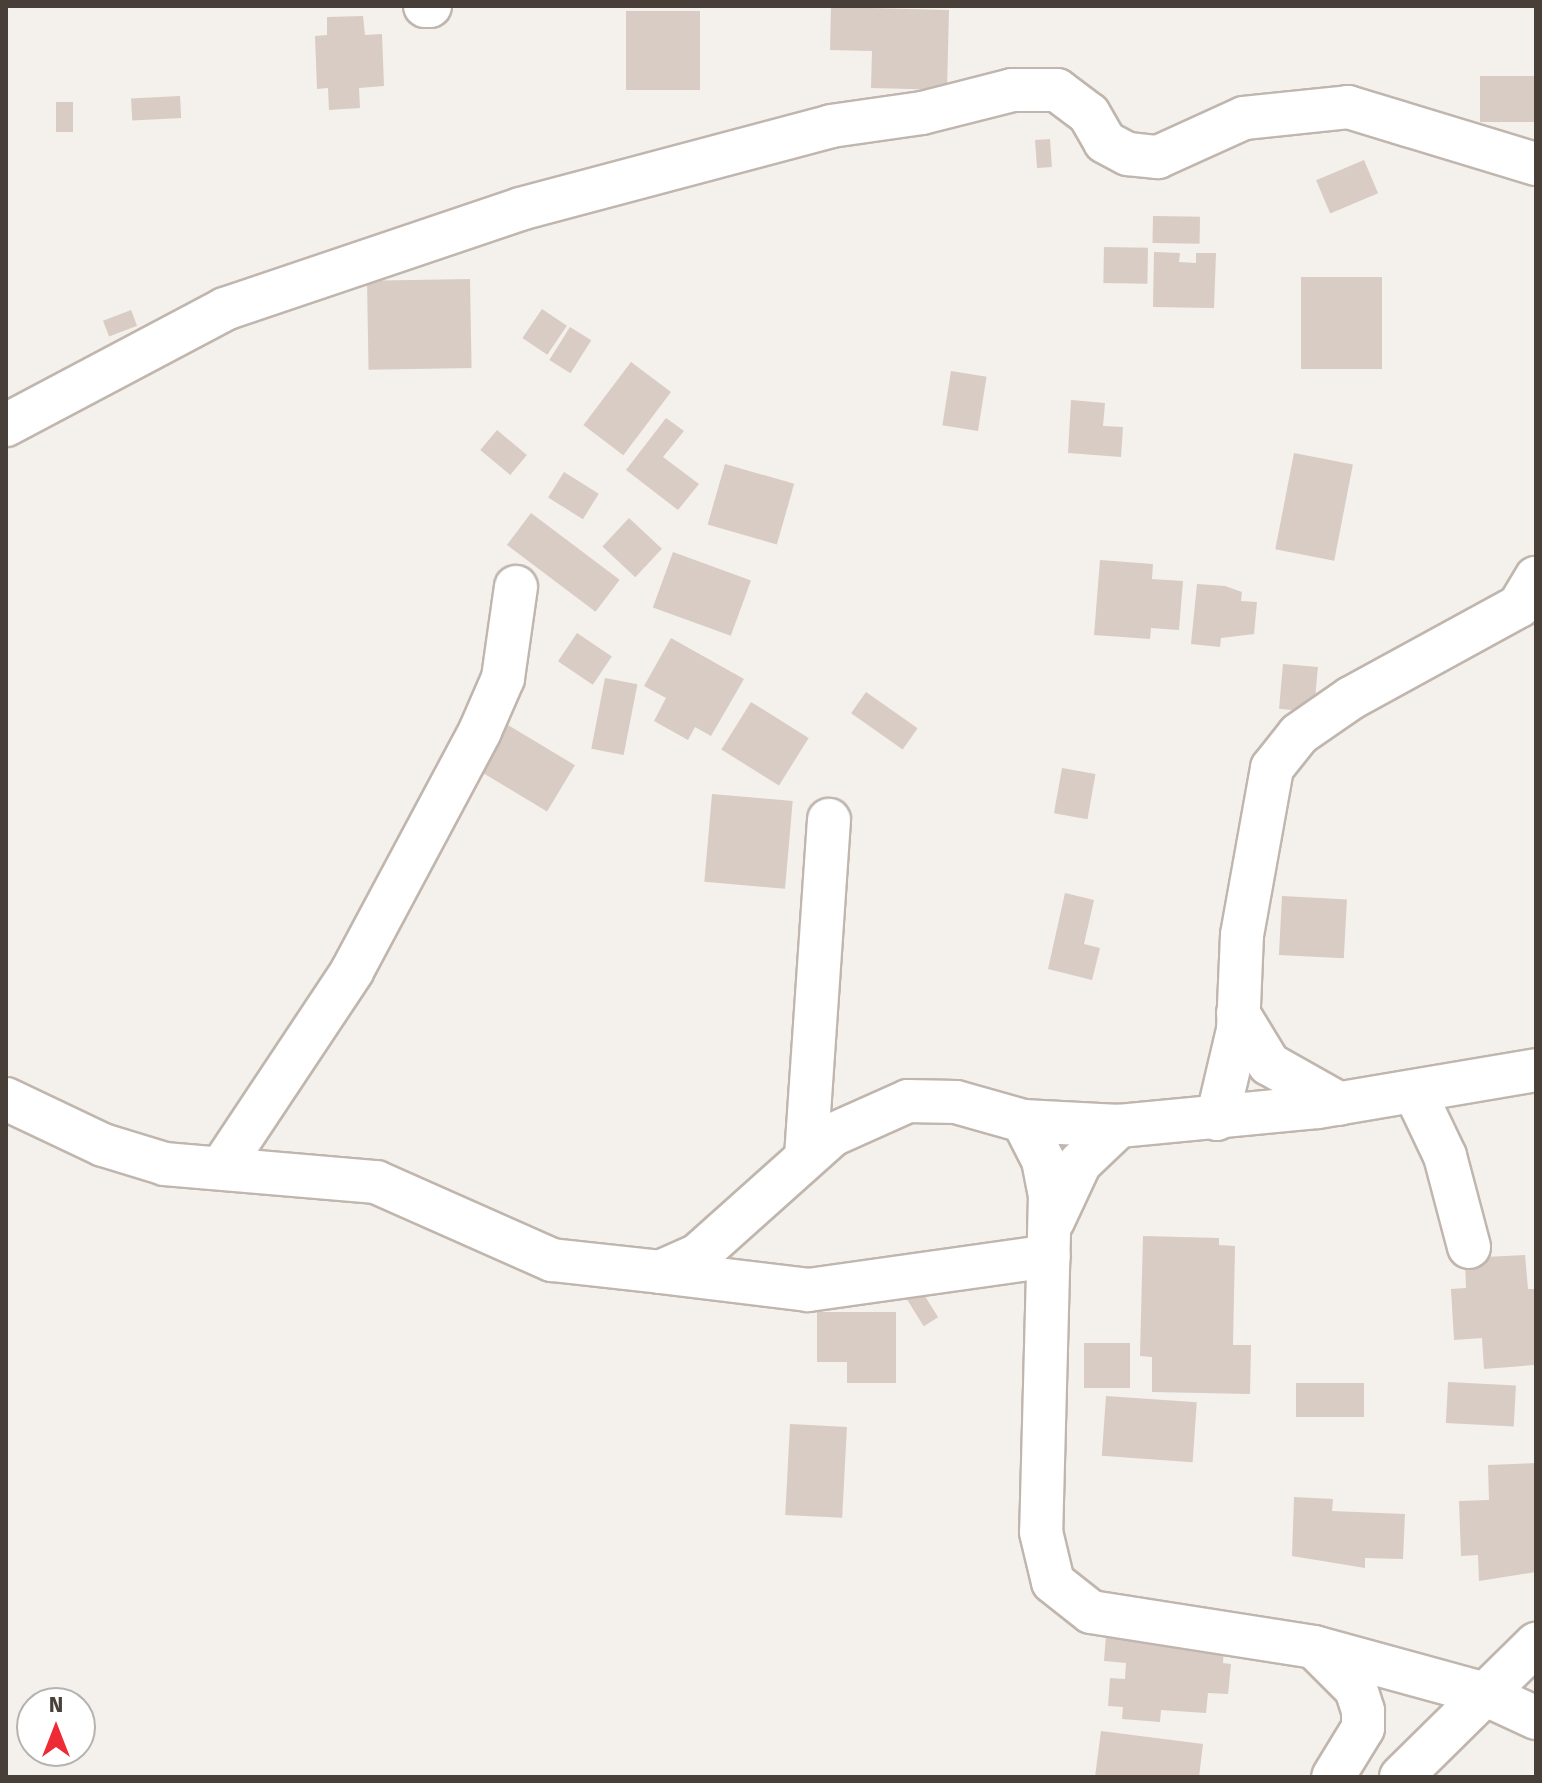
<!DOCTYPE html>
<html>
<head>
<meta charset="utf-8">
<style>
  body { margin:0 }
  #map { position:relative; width:1542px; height:1783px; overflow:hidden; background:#f4f0eb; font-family:"Fira Sans",sans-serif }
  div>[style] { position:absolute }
  .building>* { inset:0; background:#d9ccc4; transform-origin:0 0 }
  .roads { filter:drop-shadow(2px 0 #c0b6ae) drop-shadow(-2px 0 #c0b6ae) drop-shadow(0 2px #c0b6ae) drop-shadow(0 -2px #c0b6ae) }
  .street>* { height:42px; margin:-21px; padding:0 21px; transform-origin:21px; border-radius:21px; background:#fff }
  span { translate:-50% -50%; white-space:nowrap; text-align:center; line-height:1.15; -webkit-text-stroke:7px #fff; paint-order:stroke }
  .frame { position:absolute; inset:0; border:8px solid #483f39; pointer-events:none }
  .north { position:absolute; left:16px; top:1687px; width:80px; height:80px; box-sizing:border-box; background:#fff; border:2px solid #b6b2b0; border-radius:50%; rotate:0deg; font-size:22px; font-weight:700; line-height:32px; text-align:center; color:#483f39 }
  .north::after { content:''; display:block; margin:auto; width:28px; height:36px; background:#ed2a35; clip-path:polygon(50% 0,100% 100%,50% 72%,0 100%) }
</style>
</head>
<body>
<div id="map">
  <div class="building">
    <i style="clip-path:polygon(831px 7px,949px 10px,947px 90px,871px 88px,872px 51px,830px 50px)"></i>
    <i style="left:626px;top:11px;width:74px;height:79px"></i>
    <i style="clip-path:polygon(363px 16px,365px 35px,382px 34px,384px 86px,359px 88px,360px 108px,329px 110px,328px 88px,317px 89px,315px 36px,327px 35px,327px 17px)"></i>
    <i style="left:1536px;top:76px;width:46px;height:56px;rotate:90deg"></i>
    <i style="left:180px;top:96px;width:22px;height:49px;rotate:87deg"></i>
    <i style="left:73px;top:102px;width:30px;height:17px;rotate:90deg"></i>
    <i style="left:1050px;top:139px;width:28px;height:15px;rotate:86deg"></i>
    <i style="left:1364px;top:160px;width:36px;height:52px;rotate:67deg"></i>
    <i style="left:1153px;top:216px;width:47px;height:27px;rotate:1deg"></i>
    <i style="left:1104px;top:247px;width:44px;height:36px;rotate:1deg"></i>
    <i style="clip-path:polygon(1154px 252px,1180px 253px,1179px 262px,1196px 263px,1196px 253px,1216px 253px,1214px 308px,1153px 307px)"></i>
    <i style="left:1301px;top:277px;width:81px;height:92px"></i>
    <i style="left:470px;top:279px;width:89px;height:103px;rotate:89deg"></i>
    <i style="left:542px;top:309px;width:30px;height:35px;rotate:34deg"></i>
    <i style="left:131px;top:310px;width:17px;height:30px;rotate:69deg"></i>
    <i style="left:570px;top:327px;width:25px;height:39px;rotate:32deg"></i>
    <i style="left:631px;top:362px;width:50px;height:79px;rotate:37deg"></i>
    <i style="left:951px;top:371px;width:36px;height:55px;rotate:9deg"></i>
    <i style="clip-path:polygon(1071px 400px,1105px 403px,1103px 426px,1123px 427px,1121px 457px,1068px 453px)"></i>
    <i style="clip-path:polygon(666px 418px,684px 431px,663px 457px,699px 484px,678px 510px,626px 470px)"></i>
    <i style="left:497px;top:430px;width:39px;height:26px;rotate:40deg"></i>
    <i style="left:1294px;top:453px;width:60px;height:98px;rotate:11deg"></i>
    <i style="left:725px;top:464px;width:72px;height:63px;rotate:16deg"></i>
    <i style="left:564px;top:472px;width:41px;height:30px;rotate:32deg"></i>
    <i style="left:531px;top:513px;width:111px;height:40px;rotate:37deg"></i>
    <i style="left:629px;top:518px;width:45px;height:39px;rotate:43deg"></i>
    <i style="left:673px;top:552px;width:83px;height:59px;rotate:20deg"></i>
    <i style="clip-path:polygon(1100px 560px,1153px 564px,1152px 579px,1183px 581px,1179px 630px,1151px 628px,1150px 639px,1094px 635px)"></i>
    <i style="clip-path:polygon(1197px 584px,1225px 586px,1242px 592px,1241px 601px,1257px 602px,1254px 634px,1221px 638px,1220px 647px,1191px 644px)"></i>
    <i style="left:577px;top:633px;width:42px;height:34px;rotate:34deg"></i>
    <i style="clip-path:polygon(671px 638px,744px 679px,711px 736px,695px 727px,688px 740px,654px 721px,666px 698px,644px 686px)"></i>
    <i style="left:1283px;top:664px;width:35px;height:45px;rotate:5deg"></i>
    <i style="left:605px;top:678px;width:33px;height:72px;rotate:11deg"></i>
    <i style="left:866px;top:692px;width:63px;height:26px;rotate:35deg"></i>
    <i style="left:751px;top:702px;width:68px;height:56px;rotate:32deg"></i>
    <i style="left:508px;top:725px;width:78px;height:54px;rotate:31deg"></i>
    <i style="left:1062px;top:768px;width:34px;height:46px;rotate:10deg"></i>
    <i style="left:712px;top:794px;width:81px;height:88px;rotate:5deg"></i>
    <i style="clip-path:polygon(1065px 893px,1094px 900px,1084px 944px,1100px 948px,1092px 980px,1048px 969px)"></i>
    <i style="left:1282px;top:896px;width:65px;height:59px;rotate:3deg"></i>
    <i style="clip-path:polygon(1143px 1236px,1219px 1238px,1219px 1245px,1235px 1246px,1233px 1345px,1251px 1345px,1250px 1394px,1152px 1392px,1152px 1357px,1140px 1356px)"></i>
    <i style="clip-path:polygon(1525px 1255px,1528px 1289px,1536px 1289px,1534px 1365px,1484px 1369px,1482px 1338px,1454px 1340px,1451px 1289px,1466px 1288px,1465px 1258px)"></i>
    <i style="left:918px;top:1285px;width:38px;height:17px;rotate:58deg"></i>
    <i style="clip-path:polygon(817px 1312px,896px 1312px,896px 1383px,847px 1383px,847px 1362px,817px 1362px)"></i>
    <i style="left:1084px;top:1343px;width:46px;height:45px"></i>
    <i style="left:1448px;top:1382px;width:68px;height:41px;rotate:3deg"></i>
    <i style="left:1296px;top:1383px;width:68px;height:34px"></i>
    <i style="left:1106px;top:1396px;width:91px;height:60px;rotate:4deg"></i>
    <i style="left:790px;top:1424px;width:57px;height:91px;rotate:3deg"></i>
    <i style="clip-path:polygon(1536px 1463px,1536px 1572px,1479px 1581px,1478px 1555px,1461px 1556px,1459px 1501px,1489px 1500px,1488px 1465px)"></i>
    <i style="clip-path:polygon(1294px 1497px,1333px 1499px,1332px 1511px,1405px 1514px,1403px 1559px,1365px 1558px,1365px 1568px,1292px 1556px)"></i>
    <i style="clip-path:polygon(1106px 1635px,1224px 1644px,1223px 1663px,1231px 1664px,1228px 1694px,1208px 1693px,1206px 1713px,1161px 1710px,1160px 1722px,1122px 1719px,1123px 1707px,1108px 1706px,1110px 1678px,1125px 1679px,1126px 1663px,1104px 1661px)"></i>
    <i style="clip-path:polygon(1101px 1731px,1203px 1744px,1199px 1777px,1095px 1777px)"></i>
  </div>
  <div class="roads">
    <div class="street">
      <i style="left:425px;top:6px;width:5px"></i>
      <i style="left:6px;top:425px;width:248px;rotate:-27.9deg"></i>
      <i style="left:225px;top:309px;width:311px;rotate:-18.7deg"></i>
      <i style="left:520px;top:209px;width:322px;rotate:-14.9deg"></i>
      <i style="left:831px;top:126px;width:92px;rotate:-8.1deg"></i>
      <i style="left:922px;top:113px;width:93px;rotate:-14.3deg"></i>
      <i style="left:1012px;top:90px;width:45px"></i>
      <i style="left:1057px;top:90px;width:40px;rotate:37deg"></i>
      <i style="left:1089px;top:114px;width:32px;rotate:60deg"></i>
      <i style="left:1105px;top:142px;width:26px;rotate:28deg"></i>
      <i style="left:1128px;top:154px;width:30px;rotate:6deg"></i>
      <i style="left:1158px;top:157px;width:94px;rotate:-24.4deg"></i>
      <i style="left:1244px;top:118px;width:105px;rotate:-6deg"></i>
      <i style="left:1348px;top:107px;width:196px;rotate:16.9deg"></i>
      <i style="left:1238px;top:1013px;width:60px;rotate:58.7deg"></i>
      <i style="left:1269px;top:1064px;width:81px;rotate:29.4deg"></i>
      <i style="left:1415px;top:1093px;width:70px;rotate:64.5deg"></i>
      <i style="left:1445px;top:1156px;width:94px;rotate:75.2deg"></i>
      <i style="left:6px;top:1099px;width:107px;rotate:25.4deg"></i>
      <i style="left:103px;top:1145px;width:65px;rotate:17deg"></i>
      <i style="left:165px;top:1164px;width:212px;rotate:4.9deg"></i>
      <i style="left:376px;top:1182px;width:193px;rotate:23.9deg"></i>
      <i style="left:552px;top:1260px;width:109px;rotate:6.3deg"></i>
      <i style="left:660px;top:1272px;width:42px;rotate:-24.1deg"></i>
      <i style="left:698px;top:1255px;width:180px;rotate:-41.8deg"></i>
      <i style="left:832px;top:1135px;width:83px;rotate:-24.1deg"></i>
      <i style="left:908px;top:1101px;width:48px;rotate:1.2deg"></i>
      <i style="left:956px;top:1102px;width:70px;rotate:15.8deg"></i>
      <i style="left:1023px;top:1121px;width:96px;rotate:3deg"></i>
      <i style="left:1119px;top:1126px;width:200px;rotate:-5.5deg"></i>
      <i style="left:1318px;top:1107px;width:221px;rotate:-9.6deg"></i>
      <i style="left:1217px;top:1119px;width:91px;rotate:-76.7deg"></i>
      <i style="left:1238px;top:1030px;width:95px;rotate:-87.6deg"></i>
      <i style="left:1242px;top:935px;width:170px;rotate:-79.8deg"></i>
      <i style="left:1272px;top:768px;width:43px;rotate:-51.5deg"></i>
      <i style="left:1299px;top:734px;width:63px;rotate:-34.7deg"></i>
      <i style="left:1351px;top:698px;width:192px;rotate:-28.7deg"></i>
      <i style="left:1519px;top:606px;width:33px;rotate:-59deg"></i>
      <i style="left:1023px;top:1121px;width:44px;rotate:62.9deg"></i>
      <i style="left:1043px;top:1160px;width:36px;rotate:79deg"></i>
      <i style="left:1050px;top:1195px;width:337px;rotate:91.5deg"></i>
      <i style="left:1041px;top:1532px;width:51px;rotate:76.5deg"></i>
      <i style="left:1053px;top:1582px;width:48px;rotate:38.3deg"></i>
      <i style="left:1091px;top:1612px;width:226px;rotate:8.9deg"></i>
      <i style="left:1314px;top:1647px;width:174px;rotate:15.3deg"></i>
      <i style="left:1482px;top:1693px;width:60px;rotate:24.8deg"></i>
      <i style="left:806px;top:1157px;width:338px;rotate:-86.1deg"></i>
      <i style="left:222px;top:1167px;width:235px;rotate:-56.4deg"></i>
      <i style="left:352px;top:971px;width:272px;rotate:-61.9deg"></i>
      <i style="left:480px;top:731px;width:58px;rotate:-66.5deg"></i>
      <i style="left:503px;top:678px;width:92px;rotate:-81.9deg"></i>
      <i style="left:1053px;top:1221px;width:64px;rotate:-65deg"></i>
      <i style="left:1080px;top:1163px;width:54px;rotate:-43.5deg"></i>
      <i style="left:660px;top:1272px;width:149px;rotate:6.9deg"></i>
      <i style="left:808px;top:1290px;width:243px;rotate:-8deg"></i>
      <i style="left:1315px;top:1648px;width:58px;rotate:45deg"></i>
      <i style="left:1356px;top:1689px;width:23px;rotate:72deg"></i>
      <i style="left:1363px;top:1711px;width:17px;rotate:90deg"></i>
      <i style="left:1363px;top:1728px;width:57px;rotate:121.5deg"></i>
      <i style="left:1401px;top:1777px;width:190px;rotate:-44.6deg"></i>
    </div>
  </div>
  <div class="frame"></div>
  <div class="north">N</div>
</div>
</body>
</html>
